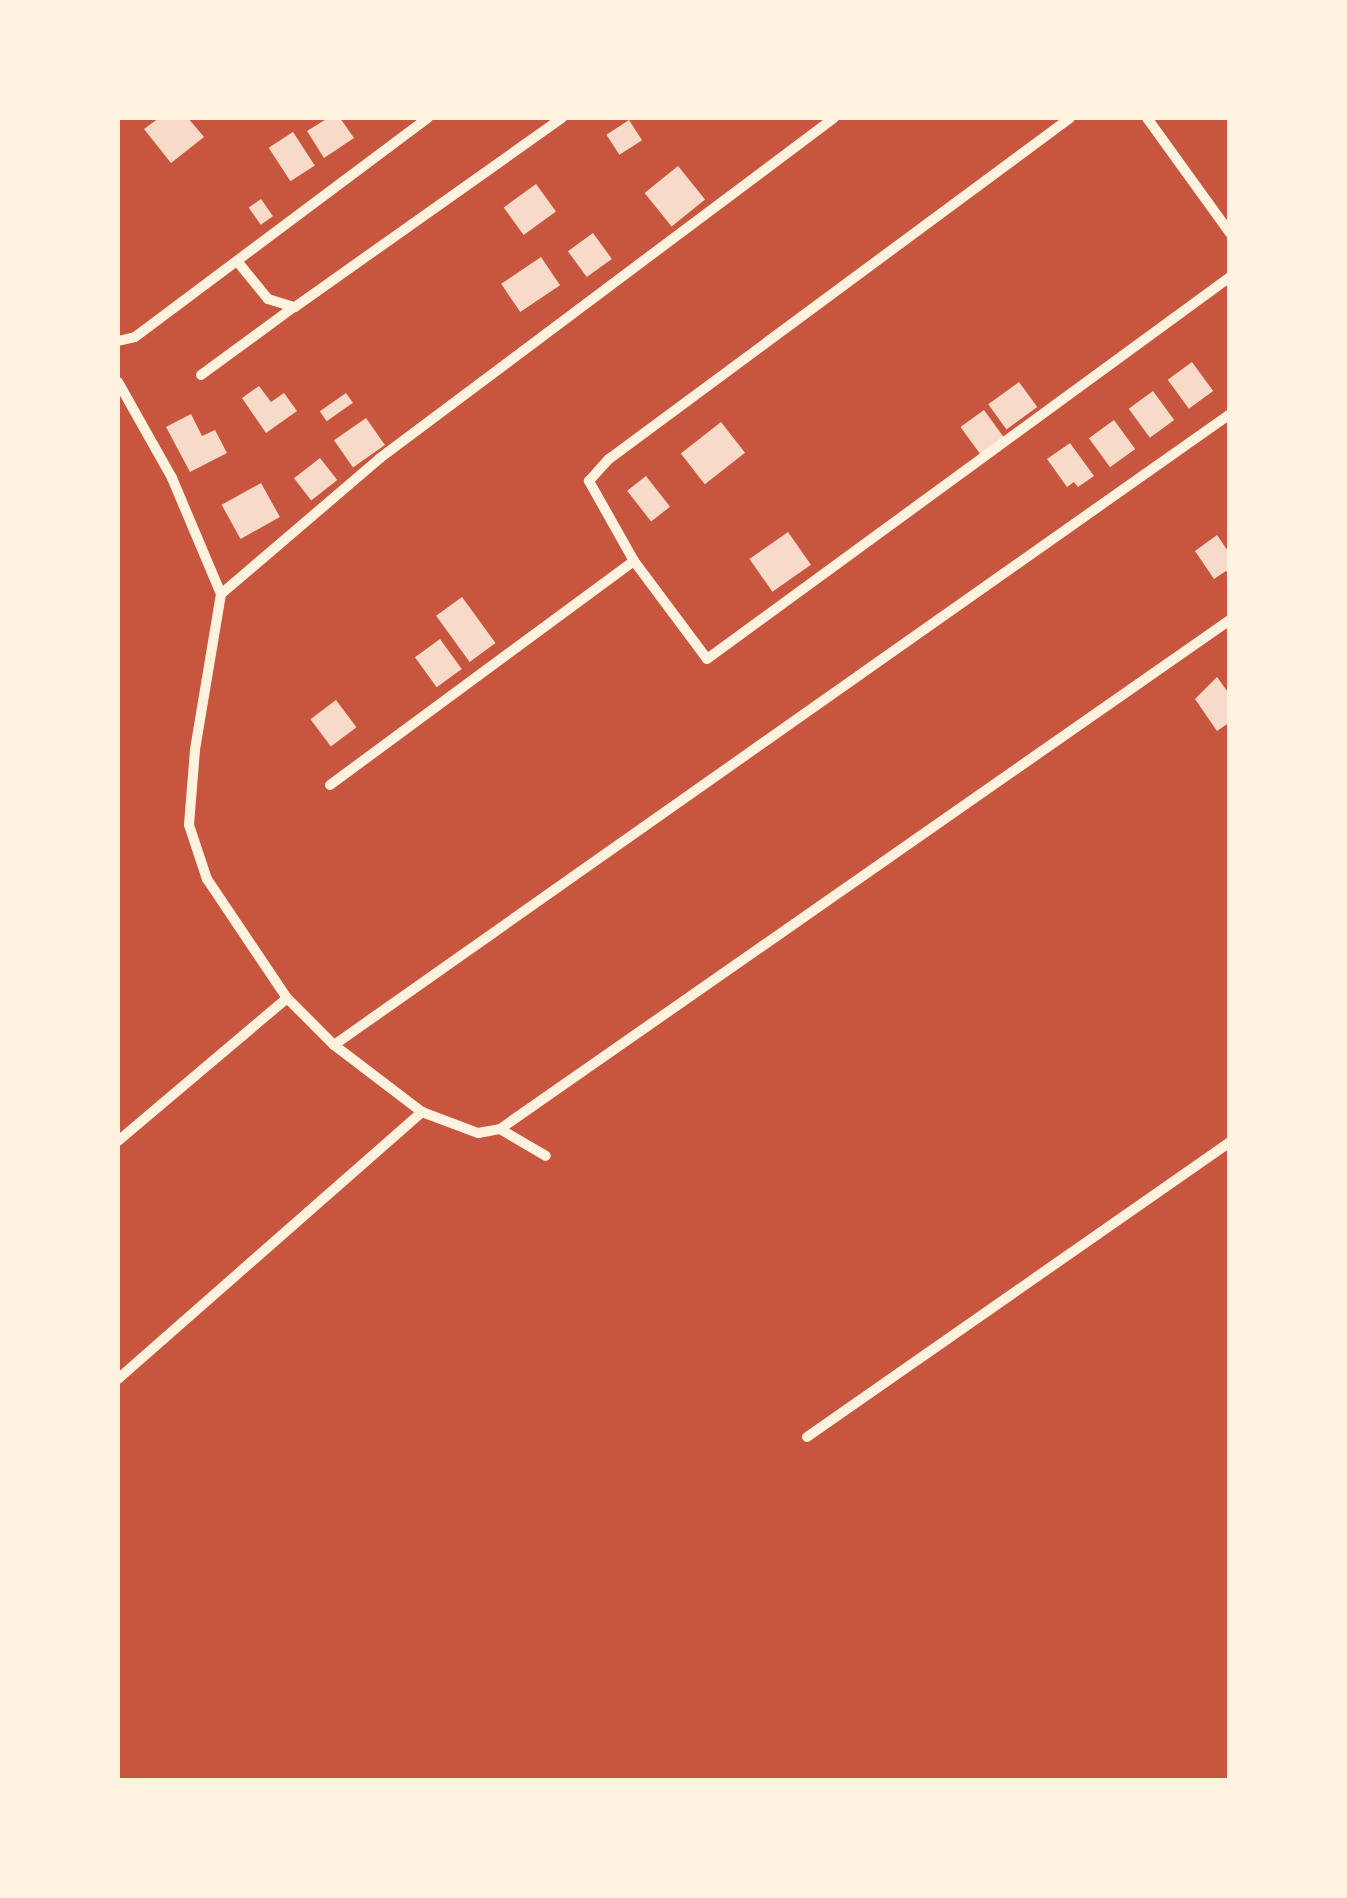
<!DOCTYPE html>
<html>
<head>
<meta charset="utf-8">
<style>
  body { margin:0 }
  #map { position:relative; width:1347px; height:1898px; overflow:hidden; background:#c8553d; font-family:Rubik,sans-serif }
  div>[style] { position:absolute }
  .building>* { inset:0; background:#f7dbc8; transform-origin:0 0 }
  .minor>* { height:10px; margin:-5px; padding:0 5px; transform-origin:5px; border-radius:5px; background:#fff3e0 }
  span { translate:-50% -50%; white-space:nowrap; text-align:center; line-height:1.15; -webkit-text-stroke:10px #fff3e0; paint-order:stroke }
  .frame { position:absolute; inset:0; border:120px solid #fff3e0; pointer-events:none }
</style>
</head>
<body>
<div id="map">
  <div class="building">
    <i style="clip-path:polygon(159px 118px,188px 118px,204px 137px,171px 163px,144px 129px)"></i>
    <i style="clip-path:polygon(328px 118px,340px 118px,354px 138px,324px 158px,307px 131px)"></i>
    <i style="left:629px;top:120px;width:24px;height:27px;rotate:57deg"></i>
    <i style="left:293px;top:132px;width:40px;height:29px;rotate:57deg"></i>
    <i style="left:678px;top:166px;width:43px;height:43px;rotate:51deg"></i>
    <i style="left:536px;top:184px;width:34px;height:40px;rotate:54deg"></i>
    <i style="left:261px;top:199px;width:21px;height:15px;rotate:55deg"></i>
    <i style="left:593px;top:233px;width:32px;height:31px;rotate:54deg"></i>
    <i style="left:541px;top:257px;width:34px;height:48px;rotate:56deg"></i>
    <i style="left:1192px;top:362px;width:36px;height:30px;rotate:54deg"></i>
    <i style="left:1019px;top:382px;width:31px;height:38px;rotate:54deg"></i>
    <i style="clip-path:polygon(259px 386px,271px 402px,284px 393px,297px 411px,266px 433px,242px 398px)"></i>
    <i style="left:1153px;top:391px;width:36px;height:30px;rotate:54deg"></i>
    <i style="left:346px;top:393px;width:12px;height:32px;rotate:55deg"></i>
    <i style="left:984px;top:410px;width:34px;height:29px;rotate:54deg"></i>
    <i style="clip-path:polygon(191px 414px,202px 436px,215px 430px,227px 453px,190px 472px,166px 427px)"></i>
    <i style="left:366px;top:418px;width:33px;height:39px;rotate:55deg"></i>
    <i style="left:1114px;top:420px;width:36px;height:31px;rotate:54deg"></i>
    <i style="left:721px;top:422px;width:39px;height:51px;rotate:52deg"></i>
    <i style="clip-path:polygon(1070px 443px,1094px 476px,1078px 487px,1074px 482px,1067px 487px,1047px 459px)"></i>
    <i style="left:320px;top:458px;width:28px;height:33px;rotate:52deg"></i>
    <i style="left:646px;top:476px;width:39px;height:24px;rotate:52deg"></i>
    <i style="left:261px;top:483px;width:39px;height:45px;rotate:61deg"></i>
    <i style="left:788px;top:532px;width:40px;height:47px;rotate:55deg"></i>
    <i style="clip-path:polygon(1217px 535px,1230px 554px,1230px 576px,1226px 571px,1214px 579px,1195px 551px)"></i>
    <i style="left:462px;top:597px;width:57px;height:32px;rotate:54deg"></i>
    <i style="left:440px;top:639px;width:37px;height:31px;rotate:54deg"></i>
    <i style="clip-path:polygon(1217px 677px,1230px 695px,1230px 722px,1217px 731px,1195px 699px)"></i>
    <i style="left:336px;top:700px;width:34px;height:32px;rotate:53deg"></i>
  </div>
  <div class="minor">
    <i style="left:1147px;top:118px;width:142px;rotate:54.2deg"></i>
    <i style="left:237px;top:261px;width:49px;rotate:50.8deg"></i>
    <i style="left:268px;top:299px;width:28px;rotate:17deg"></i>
    <i style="left:295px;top:307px;width:327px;rotate:-35.3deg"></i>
    <i style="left:118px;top:341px;width:17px;rotate:-13deg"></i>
    <i style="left:135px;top:337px;width:366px;rotate:-36.8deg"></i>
    <i style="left:201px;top:375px;width:115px;rotate:-36.2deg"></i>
    <i style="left:118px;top:382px;width:110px;rotate:60.6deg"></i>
    <i style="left:172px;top:478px;width:126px;rotate:67.1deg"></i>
    <i style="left:634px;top:561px;width:122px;rotate:53.3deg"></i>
    <i style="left:707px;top:659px;width:648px;rotate:-36.14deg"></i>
    <i style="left:221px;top:594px;width:209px;rotate:-40.5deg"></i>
    <i style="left:380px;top:458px;width:567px;rotate:-36.83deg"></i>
    <i style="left:221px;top:594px;width:158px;rotate:99.5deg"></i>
    <i style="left:195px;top:750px;width:75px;rotate:94.6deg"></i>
    <i style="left:189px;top:825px;width:57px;rotate:71.6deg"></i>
    <i style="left:207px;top:879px;width:143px;rotate:56.1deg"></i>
    <i style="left:287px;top:998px;width:66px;rotate:45deg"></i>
    <i style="left:334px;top:1045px;width:111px;rotate:37.3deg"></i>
    <i style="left:422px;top:1112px;width:60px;rotate:20.6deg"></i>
    <i style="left:478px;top:1133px;width:22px;rotate:-10deg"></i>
    <i style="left:500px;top:1129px;width:53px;rotate:30.4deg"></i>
    <i style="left:330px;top:785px;width:378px;rotate:-36.4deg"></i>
    <i style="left:634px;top:561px;width:92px;rotate:-119.4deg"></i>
    <i style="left:589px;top:481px;width:30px;rotate:-48deg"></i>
    <i style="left:609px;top:459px;width:573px;rotate:-36.49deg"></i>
    <i style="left:334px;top:1045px;width:1096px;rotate:-35.15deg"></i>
    <i style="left:500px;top:1129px;width:890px;rotate:-34.89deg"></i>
    <i style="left:118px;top:1141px;width:221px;rotate:-40.2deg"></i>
    <i style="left:118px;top:1379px;width:405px;rotate:-41.3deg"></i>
    <i style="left:807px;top:1437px;width:516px;rotate:-34.89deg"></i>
  </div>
  <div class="frame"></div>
</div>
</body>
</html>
